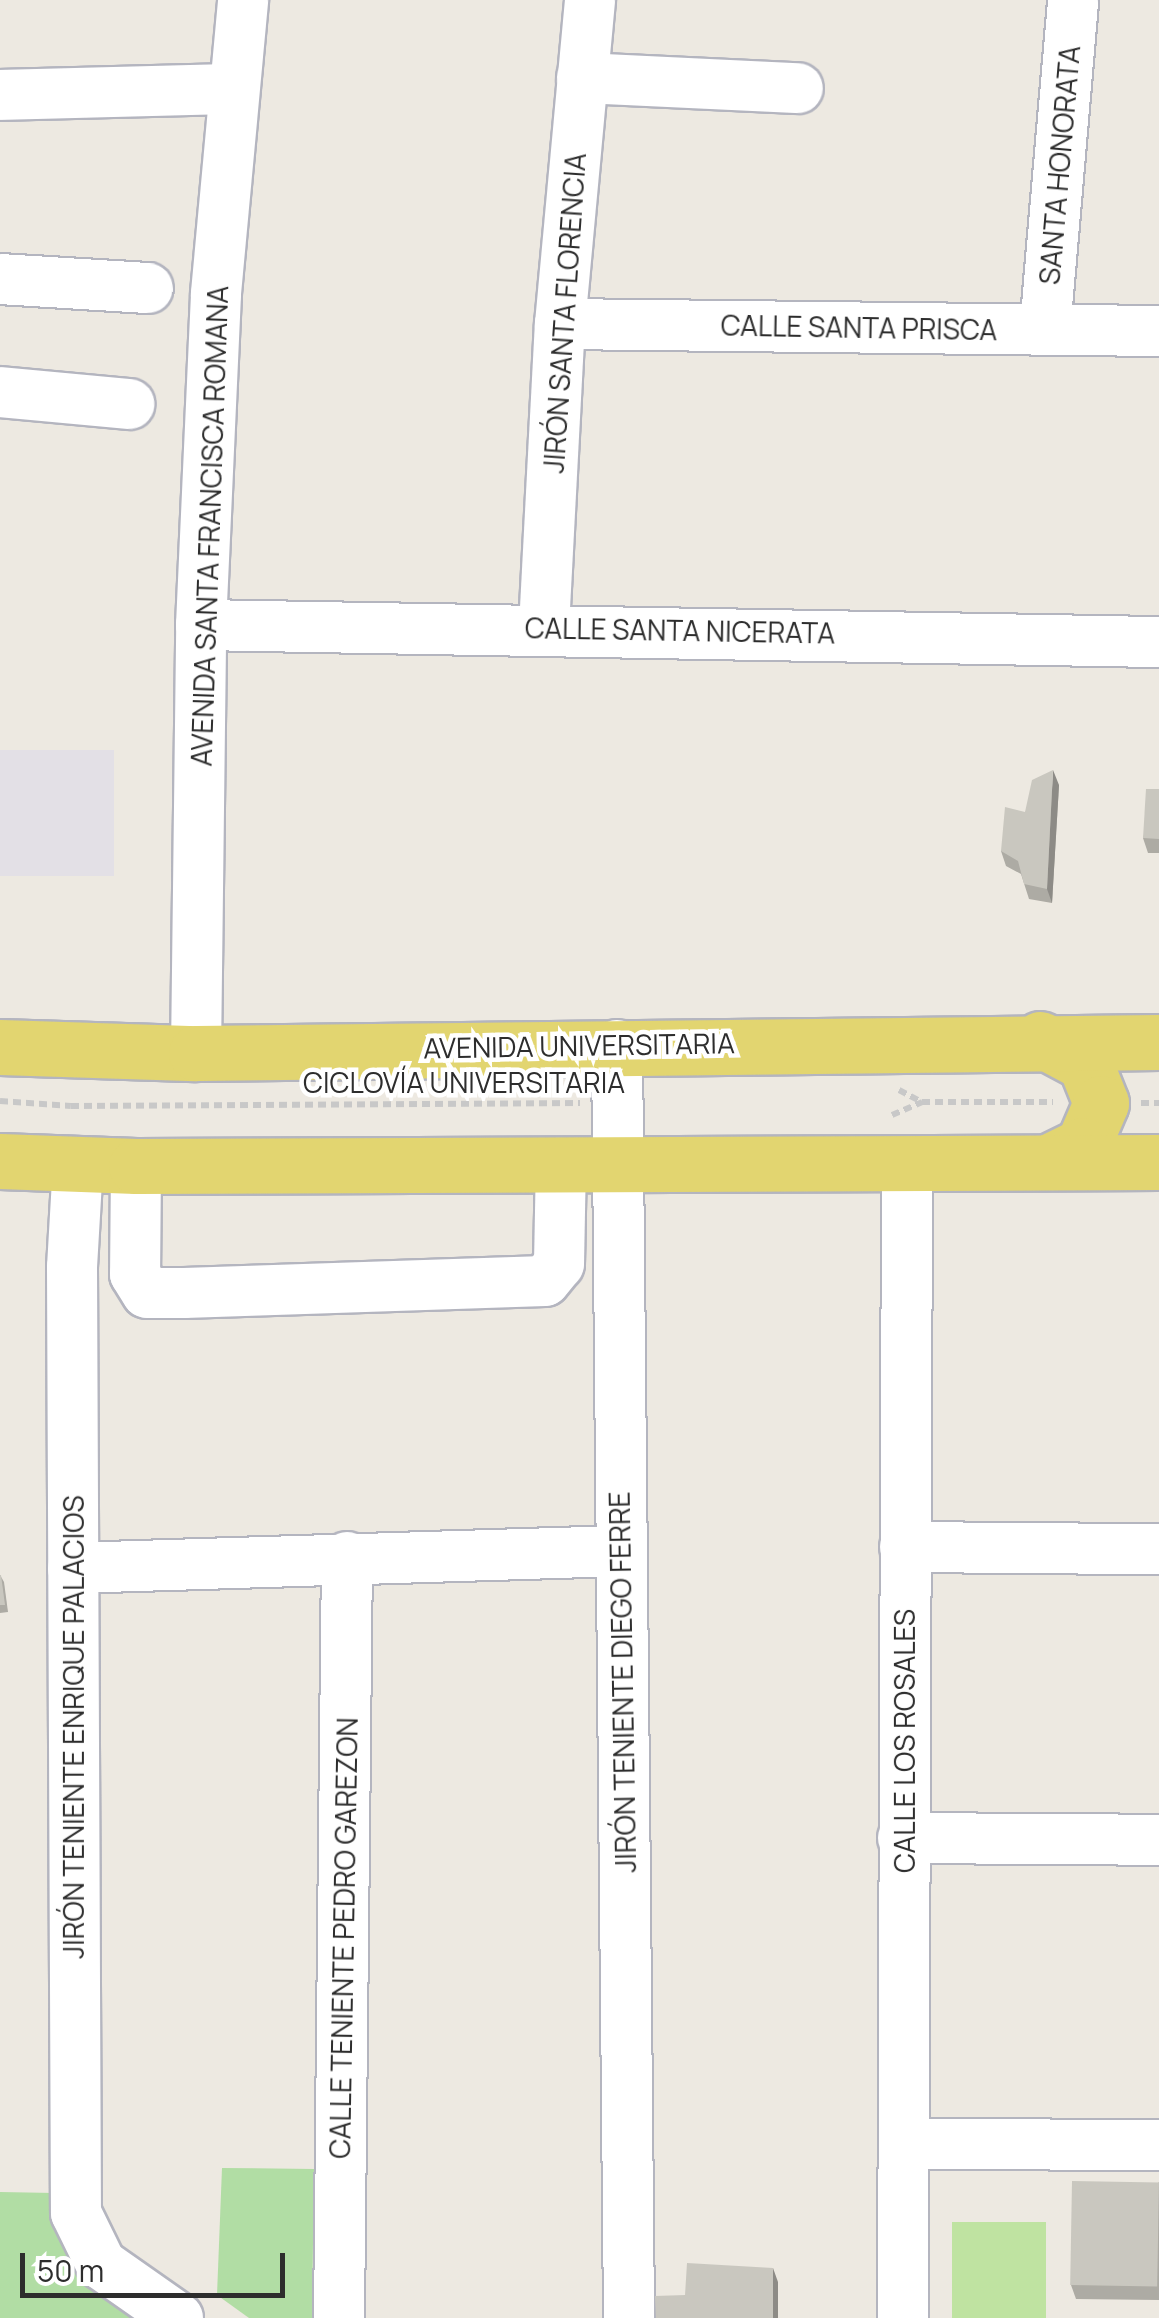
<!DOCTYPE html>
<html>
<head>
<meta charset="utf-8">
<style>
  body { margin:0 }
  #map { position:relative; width:1159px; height:2318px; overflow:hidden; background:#ede9e1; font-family:Manrope,sans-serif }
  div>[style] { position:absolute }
  .industrial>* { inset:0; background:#e3e0e6; transform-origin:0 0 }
  .green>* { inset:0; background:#b1dda4 }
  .pitch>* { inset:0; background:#bfe3a1; transform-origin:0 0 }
  .path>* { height:6px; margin-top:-3px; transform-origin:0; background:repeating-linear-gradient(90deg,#c8c8c8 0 8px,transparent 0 13px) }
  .roads { filter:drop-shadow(2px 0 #b4b5bf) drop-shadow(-2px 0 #b4b5bf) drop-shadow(0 2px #b4b5bf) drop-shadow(0 -2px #b4b5bf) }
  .minor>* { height:50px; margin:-25px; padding:0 25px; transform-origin:25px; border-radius:25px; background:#fff }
  .major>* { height:55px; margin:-27.5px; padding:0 27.5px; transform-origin:27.5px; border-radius:27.5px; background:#e2d570 }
  .wall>* { inset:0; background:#adaba4 }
  .shaded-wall>* { inset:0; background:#8d8b86 }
  .building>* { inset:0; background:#c9c7bf; transform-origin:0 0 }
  span { translate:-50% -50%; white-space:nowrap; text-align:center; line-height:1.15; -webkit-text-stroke:9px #fff; paint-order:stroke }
  .street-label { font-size:28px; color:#2d2d2d }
  .scale { position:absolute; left:20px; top:2253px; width:265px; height:45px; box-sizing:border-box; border:5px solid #2d2d2d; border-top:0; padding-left:12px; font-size:30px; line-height:35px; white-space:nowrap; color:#2d2d2d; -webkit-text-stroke:8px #fff; paint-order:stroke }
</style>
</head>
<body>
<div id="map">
  <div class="industrial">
    <i style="left:0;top:750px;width:114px;height:126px"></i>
  </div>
  <div class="green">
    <i style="clip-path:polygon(222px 2168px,314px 2169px,312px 2318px,249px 2318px,217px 2295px)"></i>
    <i style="clip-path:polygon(0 2192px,55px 2193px,84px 2282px,139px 2318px,0 2318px)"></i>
  </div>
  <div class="pitch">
    <i style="left:1046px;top:2222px;width:96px;height:94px;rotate:90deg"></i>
  </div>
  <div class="path">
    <i style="left:899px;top:1090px;width:26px;rotate:28deg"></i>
    <i style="left:922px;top:1102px;width:131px"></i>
    <i style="left:0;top:1101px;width:71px;rotate:4deg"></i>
    <i style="left:71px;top:1106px;width:509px;rotate:-0.34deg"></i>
    <i style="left:1141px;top:1103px;width:18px"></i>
    <i style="left:892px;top:1115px;width:33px;rotate:-23deg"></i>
  </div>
  <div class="roads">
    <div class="minor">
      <i style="left:582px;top:78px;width:216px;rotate:2.7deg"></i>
      <i style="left:0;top:95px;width:233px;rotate:-1.5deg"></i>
      <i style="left:0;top:279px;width:148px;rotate:3.5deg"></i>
      <i style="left:560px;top:324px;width:599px;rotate:0.67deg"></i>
      <i style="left:1045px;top:329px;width:330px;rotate:-85.1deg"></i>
      <i style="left:0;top:392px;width:130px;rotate:5.3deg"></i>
      <i style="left:201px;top:625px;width:958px;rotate:1.02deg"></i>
      <i style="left:544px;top:627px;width:303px;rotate:-87deg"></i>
      <i style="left:560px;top:324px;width:325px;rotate:-84.7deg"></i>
      <i style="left:617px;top:1045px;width:1273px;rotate:89.46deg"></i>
      <i style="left:196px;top:1053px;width:428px;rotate:-89.3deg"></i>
      <i style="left:201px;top:625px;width:332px;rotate:-87.4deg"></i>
      <i style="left:216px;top:293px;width:294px;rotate:-84.7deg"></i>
      <i style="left:78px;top:1163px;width:104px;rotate:93.3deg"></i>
      <i style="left:72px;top:1267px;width:946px;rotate:89.76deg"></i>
      <i style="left:76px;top:2213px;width:57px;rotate:63.9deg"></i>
      <i style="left:101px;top:2264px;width:94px;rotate:35deg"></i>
      <i style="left:136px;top:1166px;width:108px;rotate:90.5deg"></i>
      <i style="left:135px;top:1274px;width:22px;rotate:58deg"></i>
      <i style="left:147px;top:1293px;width:37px"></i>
      <i style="left:184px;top:1293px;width:361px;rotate:-1.9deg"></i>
      <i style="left:545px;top:1281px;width:22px;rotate:-51deg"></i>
      <i style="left:559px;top:1264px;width:101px;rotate:-88.9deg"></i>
      <i style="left:905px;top:1547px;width:254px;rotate:0.5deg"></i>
      <i style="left:73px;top:1568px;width:546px;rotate:-1.78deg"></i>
      <i style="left:903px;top:1838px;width:256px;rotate:0.4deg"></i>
      <i style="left:904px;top:2144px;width:255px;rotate:0.2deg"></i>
      <i style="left:339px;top:2318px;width:761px;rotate:-89.4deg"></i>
      <i style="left:903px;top:2318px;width:1155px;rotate:-89.8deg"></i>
    </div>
    <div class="major">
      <i style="left:1040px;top:1039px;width:51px;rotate:28.1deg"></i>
      <i style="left:1085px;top:1063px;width:43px;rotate:68.2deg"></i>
      <i style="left:1101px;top:1103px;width:46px;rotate:113.2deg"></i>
      <i style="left:1083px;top:1145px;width:34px;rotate:154deg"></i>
      <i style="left:0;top:1047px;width:196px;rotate:1.8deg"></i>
      <i style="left:196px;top:1053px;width:963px;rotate:-0.65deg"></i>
      <i style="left:0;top:1161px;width:136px;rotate:2.1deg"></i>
      <i style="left:136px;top:1166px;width:1023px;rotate:-0.22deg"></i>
    </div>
  </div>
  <div class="wall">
    <i style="clip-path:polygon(1059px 785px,1052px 903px,1029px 899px,1021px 874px,1006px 866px,1001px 851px,1025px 812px)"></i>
    <i style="clip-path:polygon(1159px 789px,1159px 853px,1148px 853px,1143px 838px)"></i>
    <i style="clip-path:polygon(0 1575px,4px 1582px,8px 1612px,0 1613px)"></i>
    <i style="clip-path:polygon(1159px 2182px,1159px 2300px,1076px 2299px,1071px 2285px)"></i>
  </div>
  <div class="shaded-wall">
    <i style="clip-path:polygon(1053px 770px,1059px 785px,1052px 903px,1047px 889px)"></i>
    <i style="clip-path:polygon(773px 2268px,778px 2282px,778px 2318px,773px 2318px)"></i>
  </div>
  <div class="building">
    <i style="clip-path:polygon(1053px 770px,1047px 889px,1024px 884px,1018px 861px,1001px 851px,1005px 807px,1025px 812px,1032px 780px)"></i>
    <i style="clip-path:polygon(1146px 789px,1159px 789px,1159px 839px,1143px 838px)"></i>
    <i style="clip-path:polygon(0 1575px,1px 1575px,5px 1605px,0 1605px)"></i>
    <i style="left:1072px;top:2181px;width:87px;height:104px;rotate:1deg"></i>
    <i style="clip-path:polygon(687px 2263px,773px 2268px,773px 2318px,656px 2318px,655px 2296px,685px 2295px)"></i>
  </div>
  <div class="street-label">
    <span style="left:1059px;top:165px;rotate:-85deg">SANTA HONORATA</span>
    <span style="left:564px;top:313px;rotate:-86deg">JIRÓN SANTA FLORENCIA</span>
    <span style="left:859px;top:327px;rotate:1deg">CALLE SANTA PRISCA</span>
    <span style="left:209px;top:526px;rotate:-88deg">AVENIDA SANTA FRANCISCA ROMANA</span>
    <span style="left:680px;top:630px;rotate:1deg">CALLE SANTA NICERATA</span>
    <span style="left:579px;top:1045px;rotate:-1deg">AVENIDA UNIVERSITARIA</span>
    <span style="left:464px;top:1082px">CICLOVÍA UNIVERSITARIA</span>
    <span style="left:622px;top:1682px;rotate:-91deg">JIRÓN TENIENTE DIEGO FERRE</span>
    <span style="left:73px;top:1727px;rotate:-90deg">JIRÓN TENIENTE ENRIQUE PALACIOS</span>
    <span style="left:904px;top:1741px;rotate:-90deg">CALLE LOS ROSALES</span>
    <span style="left:343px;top:1938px;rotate:-89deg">CALLE TENIENTE PEDRO GAREZON</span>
  </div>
  <div class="scale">50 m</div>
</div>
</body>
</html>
